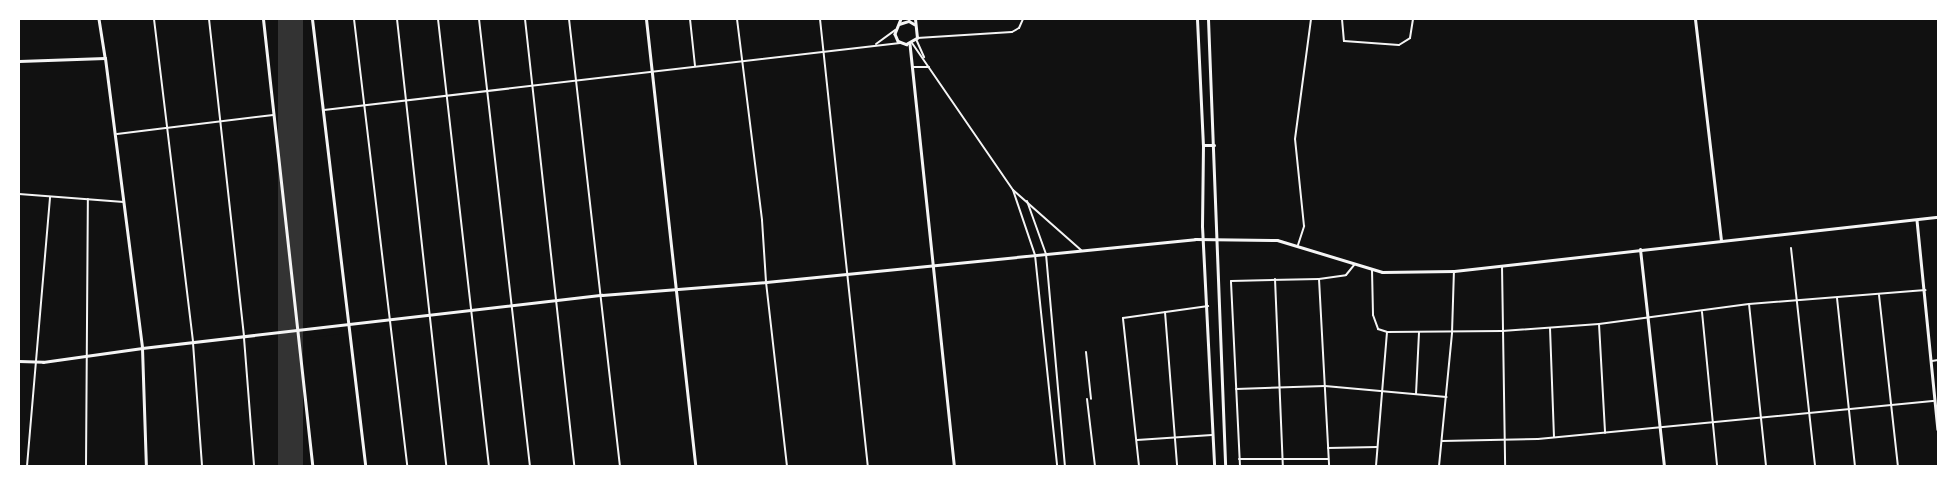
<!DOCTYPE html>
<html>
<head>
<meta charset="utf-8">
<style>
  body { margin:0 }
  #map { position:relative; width:1957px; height:485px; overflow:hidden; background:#111; font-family:"Crimson Pro",serif }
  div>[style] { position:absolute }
  .water>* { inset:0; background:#333; transform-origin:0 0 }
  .pier>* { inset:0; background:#111; transform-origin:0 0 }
  .pedestrian>* { height:2px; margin:-1px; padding:0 1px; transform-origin:1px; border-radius:1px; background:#f5f5f5 }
  .minor>* { height:2px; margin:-1px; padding:0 1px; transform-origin:1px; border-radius:1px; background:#f5f5f5 }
  .tertiary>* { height:2.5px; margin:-1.25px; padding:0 1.25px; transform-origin:1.25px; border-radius:1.25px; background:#f5f5f5 }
  .secondary>* { height:3px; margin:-1.5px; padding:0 1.5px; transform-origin:1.5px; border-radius:1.5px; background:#f5f5f5 }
  .primary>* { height:3px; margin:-1.5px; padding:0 1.5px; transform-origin:1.5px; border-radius:1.5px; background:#f5f5f5 }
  span { translate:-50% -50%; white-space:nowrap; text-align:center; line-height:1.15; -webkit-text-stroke:4.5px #fff; paint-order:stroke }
  .frame { position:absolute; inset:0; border:20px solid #fff; pointer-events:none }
</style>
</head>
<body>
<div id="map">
  <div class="water">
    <i style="left:278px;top:19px;width:25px;height:450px"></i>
  </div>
  <div class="pier">
    <i style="left:340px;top:320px;width:14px;height:31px;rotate:82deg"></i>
  </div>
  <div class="pedestrian">
    <i style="left:117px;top:134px;width:49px;rotate:-7deg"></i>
  </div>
  <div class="minor">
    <i style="left:154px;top:19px;width:326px;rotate:83.1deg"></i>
    <i style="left:193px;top:343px;width:123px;rotate:85.8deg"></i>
    <i style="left:209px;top:19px;width:321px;rotate:83.7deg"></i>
    <i style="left:244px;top:338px;width:128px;rotate:85.5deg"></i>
    <i style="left:354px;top:19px;width:450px;rotate:83.2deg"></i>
    <i style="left:397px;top:19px;width:450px;rotate:83.7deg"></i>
    <i style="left:438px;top:19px;width:450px;rotate:83.5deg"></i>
    <i style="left:479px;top:19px;width:450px;rotate:83.5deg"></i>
    <i style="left:525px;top:19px;width:450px;rotate:83.7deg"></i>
    <i style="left:569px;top:19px;width:450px;rotate:83.5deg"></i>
    <i style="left:690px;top:19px;width:47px;rotate:83.9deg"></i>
    <i style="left:737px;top:19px;width:203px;rotate:82.9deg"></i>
    <i style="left:762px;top:220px;width:62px;rotate:86.3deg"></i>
    <i style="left:766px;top:282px;width:185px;rotate:83.5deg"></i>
    <i style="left:820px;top:19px;width:450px;rotate:83.9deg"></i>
    <i style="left:1342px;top:19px;width:22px;rotate:85deg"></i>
    <i style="left:1344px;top:41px;width:55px;rotate:4.2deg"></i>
    <i style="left:1399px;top:45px;width:13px;rotate:-32deg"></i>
    <i style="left:1410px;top:38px;width:19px;rotate:-81deg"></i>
    <i style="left:917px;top:38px;width:95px;rotate:-3.6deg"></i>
    <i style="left:1012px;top:32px;width:8px;rotate:-30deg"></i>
    <i style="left:1019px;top:28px;width:10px;rotate:-66deg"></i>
    <i style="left:916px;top:39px;width:20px;rotate:66deg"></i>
    <i style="left:912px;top:43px;width:178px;rotate:55.5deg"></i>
    <i style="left:1013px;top:190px;width:91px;rotate:41.4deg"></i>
    <i style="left:876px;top:44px;width:24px;rotate:-36deg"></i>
    <i style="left:913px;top:67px;width:16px"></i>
    <i style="left:324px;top:110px;width:580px;rotate:-6.63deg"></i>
    <i style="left:166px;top:128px;width:108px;rotate:-6.9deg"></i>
    <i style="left:1013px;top:190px;width:69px;rotate:71.3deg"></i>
    <i style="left:1035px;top:255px;width:212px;rotate:84deg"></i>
    <i style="left:19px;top:194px;width:105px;rotate:4.4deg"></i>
    <i style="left:1027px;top:201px;width:56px;rotate:70.3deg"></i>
    <i style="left:1046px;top:254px;width:213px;rotate:84.9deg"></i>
    <i style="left:1298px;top:245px;width:20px;rotate:-72deg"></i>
    <i style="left:1304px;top:226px;width:87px;rotate:-95.9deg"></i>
    <i style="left:1295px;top:139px;width:121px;rotate:-82.4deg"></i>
    <i style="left:1791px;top:248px;width:219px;rotate:83.7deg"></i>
    <i style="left:1502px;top:266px;width:200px;rotate:89.1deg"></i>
    <i style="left:1372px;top:270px;width:45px;rotate:88.7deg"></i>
    <i style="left:1373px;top:315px;width:15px;rotate:70deg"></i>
    <i style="left:1378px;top:329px;width:9px;rotate:18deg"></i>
    <i style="left:1387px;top:332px;width:134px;rotate:94.7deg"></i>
    <i style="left:1275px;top:279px;width:187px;rotate:87.6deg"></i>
    <i style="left:1319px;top:279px;width:187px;rotate:86.9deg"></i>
    <i style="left:1879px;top:295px;width:172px;rotate:83.7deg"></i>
    <i style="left:1837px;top:298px;width:169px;rotate:83.9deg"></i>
    <i style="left:1749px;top:304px;width:163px;rotate:84deg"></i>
    <i style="left:1165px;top:312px;width:154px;rotate:85.5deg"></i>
    <i style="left:1702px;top:312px;width:155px;rotate:84.4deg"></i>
    <i style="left:1599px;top:324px;width:109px;rotate:86.8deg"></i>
    <i style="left:1550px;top:328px;width:109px;rotate:87.9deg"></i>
    <i style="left:1387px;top:332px;width:115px;rotate:-0.5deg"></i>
    <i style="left:1502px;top:331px;width:97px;rotate:-4.1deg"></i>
    <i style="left:1599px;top:324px;width:151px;rotate:-7.6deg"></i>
    <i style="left:1749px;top:304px;width:177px;rotate:-4.5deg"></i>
    <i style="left:1086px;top:352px;width:47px;rotate:83.9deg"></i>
    <i style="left:1932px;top:361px;width:6px;rotate:-9deg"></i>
    <i style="left:1236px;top:389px;width:89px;rotate:-1.9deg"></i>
    <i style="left:1325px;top:386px;width:122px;rotate:5.2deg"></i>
    <i style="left:1416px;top:394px;width:62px;rotate:-87.2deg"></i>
    <i style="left:1087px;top:399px;width:67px;rotate:83.2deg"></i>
    <i style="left:1137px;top:440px;width:75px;rotate:-3.8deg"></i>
    <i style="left:1442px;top:441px;width:96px;rotate:-1.2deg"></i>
    <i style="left:1538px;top:439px;width:399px;rotate:-5.5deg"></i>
    <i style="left:1328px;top:448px;width:49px;rotate:-1.2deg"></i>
    <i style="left:1239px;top:459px;width:89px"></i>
    <i style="left:27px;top:466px;width:270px;rotate:-85.1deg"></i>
    <i style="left:86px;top:466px;width:267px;rotate:-89.6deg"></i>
    <i style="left:1139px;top:466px;width:149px;rotate:-96.2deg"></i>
    <i style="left:1123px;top:318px;width:86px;rotate:-8deg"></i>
    <i style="left:1240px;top:466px;width:185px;rotate:-92.8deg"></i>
    <i style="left:1231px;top:281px;width:88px;rotate:-1.3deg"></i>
    <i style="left:1319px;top:279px;width:27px;rotate:-8deg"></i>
    <i style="left:1346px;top:275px;width:13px;rotate:-51deg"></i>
    <i style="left:1439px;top:466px;width:134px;rotate:-84.4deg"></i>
    <i style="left:1452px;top:333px;width:62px;rotate:-88.2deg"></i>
  </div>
  <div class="tertiary">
    <i style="left:99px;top:19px;width:39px;rotate:81deg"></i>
    <i style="left:901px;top:19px;width:16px;rotate:112deg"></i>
    <i style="left:895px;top:34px;width:8px;rotate:67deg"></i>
    <i style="left:898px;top:41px;width:9px;rotate:21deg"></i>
    <i style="left:906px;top:44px;width:13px;rotate:-29deg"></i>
    <i style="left:917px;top:38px;width:19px;rotate:-96deg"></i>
    <i style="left:899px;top:24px;width:10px;rotate:-17deg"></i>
    <i style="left:909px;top:21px;width:6px;rotate:31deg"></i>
    <i style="left:910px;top:44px;width:424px;rotate:84deg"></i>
    <i style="left:1917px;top:220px;width:210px;rotate:84.3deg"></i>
    <i style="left:19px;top:361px;width:24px;rotate:2deg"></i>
    <i style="left:43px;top:362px;width:100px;rotate:-8deg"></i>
  </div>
  <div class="secondary">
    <i style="left:263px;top:19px;width:450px;rotate:83.7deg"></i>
    <i style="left:312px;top:19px;width:450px;rotate:83.2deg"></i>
    <i style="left:646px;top:19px;width:450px;rotate:83.7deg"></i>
    <i style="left:1695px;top:19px;width:223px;rotate:83.3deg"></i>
    <i style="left:19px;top:61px;width:86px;rotate:-2deg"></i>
    <i style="left:105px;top:58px;width:292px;rotate:82.7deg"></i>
    <i style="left:142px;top:348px;width:118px;rotate:88.1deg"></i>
    <i style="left:1640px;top:249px;width:218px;rotate:83.7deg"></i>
    <i style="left:142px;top:348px;width:463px;rotate:-6.6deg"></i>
    <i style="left:602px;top:295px;width:165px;rotate:-4.5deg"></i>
    <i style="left:766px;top:282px;width:431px;rotate:-5.7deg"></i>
    <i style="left:1195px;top:239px;width:82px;rotate:0.7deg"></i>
    <i style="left:1277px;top:240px;width:110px;rotate:16.9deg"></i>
    <i style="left:1382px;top:272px;width:72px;rotate:-0.8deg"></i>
    <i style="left:1454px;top:271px;width:487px;rotate:-6.4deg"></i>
  </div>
  <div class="primary">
    <i style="left:1197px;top:19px;width:126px;rotate:87.3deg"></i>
    <i style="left:1203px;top:145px;width:81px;rotate:90.7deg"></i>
    <i style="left:1202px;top:226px;width:240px;rotate:87.1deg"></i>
    <i style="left:1208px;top:19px;width:447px;rotate:87.8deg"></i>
    <i style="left:1203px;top:145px;width:11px"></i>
  </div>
  <div class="frame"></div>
</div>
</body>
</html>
